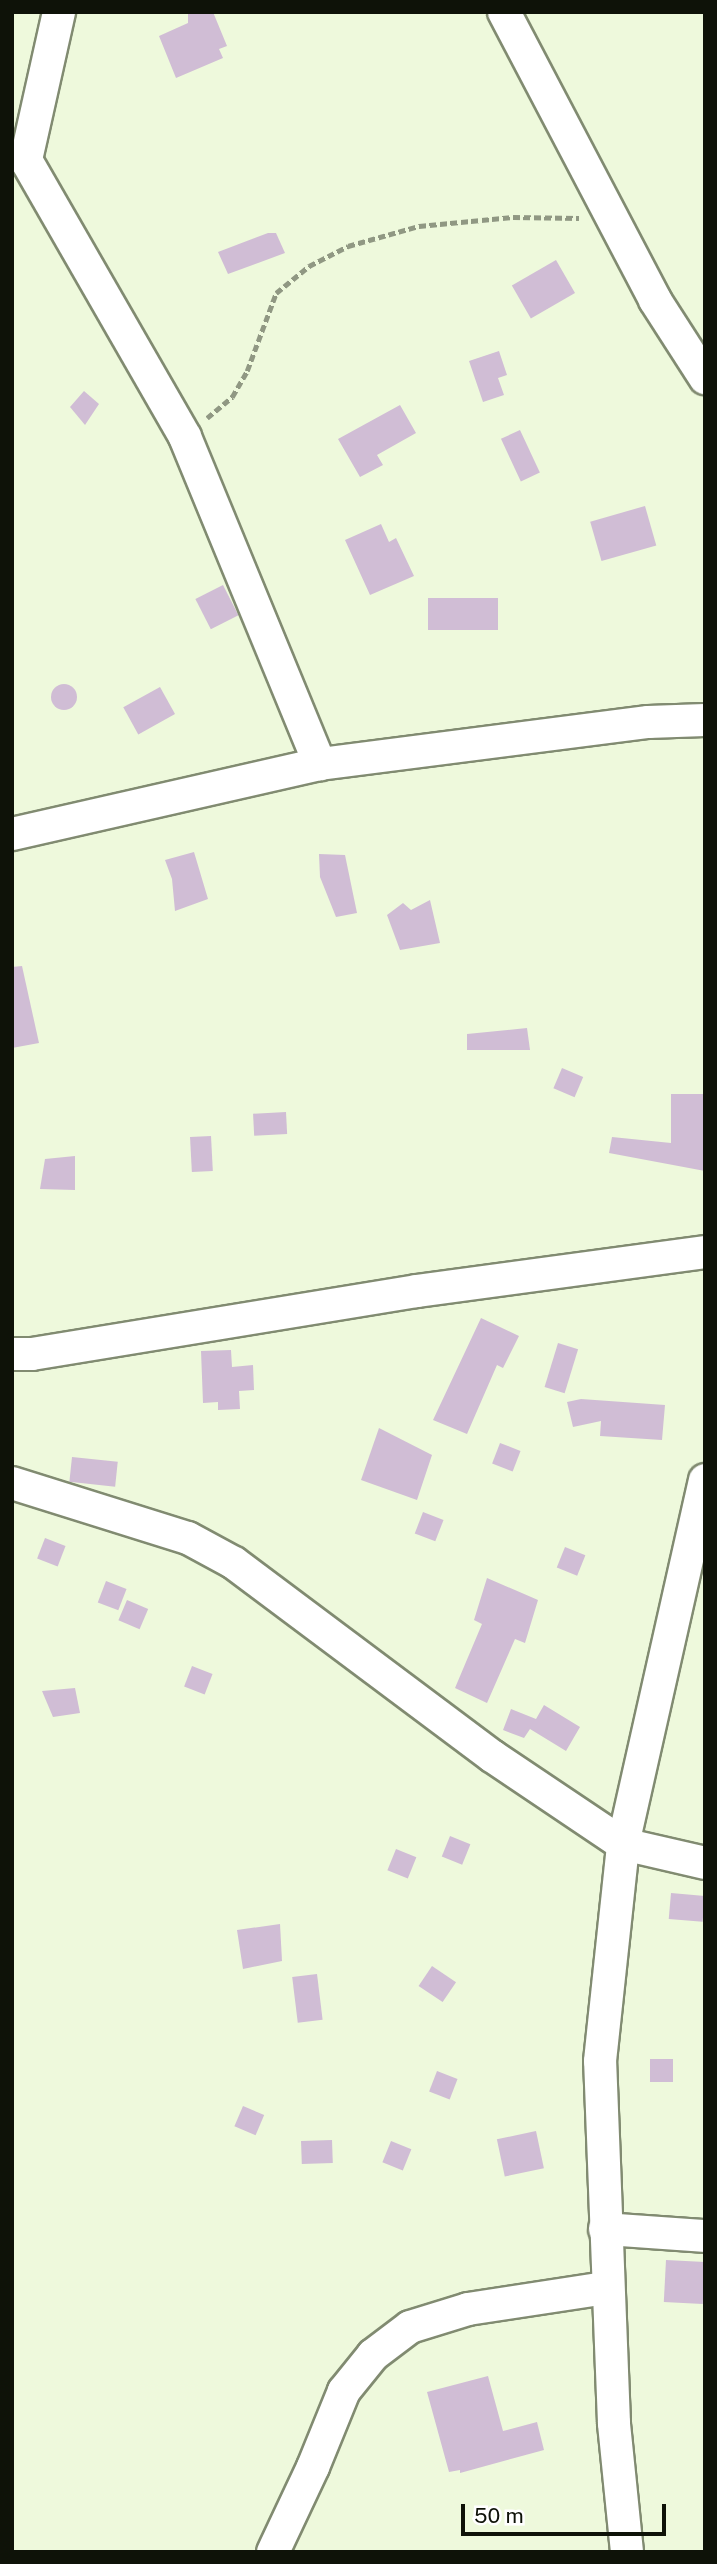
<!DOCTYPE html>
<html>
<head>
<meta charset="utf-8">
<style>
  body { margin:0 }
  #map { position:relative; width:717px; height:2564px; overflow:hidden; background:#eef9dc; font-family:"Public Sans",sans-serif }
  div>[style] { position:absolute }
  .building>* { inset:0; background:#d0bdd5; transform-origin:0 0 }
  .round { border-radius:50% }
  .path>* { height:4.5px; margin-top:-2.25px; transform-origin:0; background:repeating-linear-gradient(90deg,#909883 0 7px,transparent 0 10.5px) }
  .roads { filter:drop-shadow(2px 0 #818b71) drop-shadow(-2px 0 #818b71) drop-shadow(0 2px #818b71) drop-shadow(0 -2px #818b71) }
  .minor>* { height:32px; margin:-16px; padding:0 16px; transform-origin:16px; border-radius:16px; background:#fff }
  span { translate:-50% -50%; white-space:nowrap; text-align:center; line-height:1.15; -webkit-text-stroke:5px #fff; paint-order:stroke }
  .frame { position:absolute; inset:0; border:14px solid #0e1208; pointer-events:none }
  .scale { position:absolute; left:461px; top:2504px; width:205px; height:32px; box-sizing:border-box; border:4px solid #0e1208; border-top:0; padding-left:9px; font-size:21px; line-height:24px; white-space:nowrap; color:#0e1208; -webkit-text-stroke:5px #fff; paint-order:stroke }
</style>
</head>
<body>
<div id="map">
  <div class="building">
    <i style="clip-path:polygon(188px 12px,213px 12px,227px 46px,219px 49px,223px 58px,176px 78px,159px 36px,188px 23px)"></i>
    <i style="clip-path:polygon(268px 233px,276px 233px,285px 253px,228px 274px,218px 252px)"></i>
    <i style="left:556px;top:260px;width:38px;height:51px;rotate:60deg"></i>
    <i style="clip-path:polygon(499px 351px,507px 375px,498px 378px,504px 395px,483px 402px,469px 361px)"></i>
    <i style="clip-path:polygon(84px 391px,99px 404px,85px 425px,70px 407px)"></i>
    <i style="clip-path:polygon(400px 405px,416px 433px,377px 455px,383px 465px,360px 477px,338px 439px)"></i>
    <i style="left:520px;top:430px;width:47px;height:21px;rotate:65deg"></i>
    <i style="left:645px;top:506px;width:41px;height:57px;rotate:74deg"></i>
    <i style="clip-path:polygon(381px 524px,389px 542px,396px 538px,414px 576px,370px 595px,345px 540px)"></i>
    <i style="left:223px;top:585px;width:34px;height:31px;rotate:63deg"></i>
    <i style="left:498px;top:598px;width:32px;height:70px;rotate:90deg"></i>
    <i class="round" style="left:51px;top:684px;width:26px;height:26px"></i>
    <i style="left:160px;top:687px;width:31px;height:42px;rotate:61deg"></i>
    <i style="clip-path:polygon(194px 852px,208px 899px,175px 911px,172px 879px,165px 860px)"></i>
    <i style="clip-path:polygon(319px 854px,345px 855px,357px 913px,336px 917px,320px 877px)"></i>
    <i style="clip-path:polygon(430px 900px,440px 943px,400px 950px,387px 915px,403px 903px,411px 910px)"></i>
    <i style="clip-path:polygon(22px 966px,39px 1043px,12px 1048px,12px 967px)"></i>
    <i style="clip-path:polygon(527px 1028px,530px 1050px,467px 1050px,467px 1034px)"></i>
    <i style="left:562px;top:1068px;width:23px;height:22px;rotate:23deg"></i>
    <i style="clip-path:polygon(671px 1094px,705px 1094px,705px 1171px,609px 1153px,612px 1137px,671px 1143px)"></i>
    <i style="left:286px;top:1112px;width:22px;height:33px;rotate:87deg"></i>
    <i style="left:211px;top:1136px;width:35px;height:21px;rotate:87deg"></i>
    <i style="clip-path:polygon(75px 1156px,75px 1190px,40px 1189px,45px 1159px)"></i>
    <i style="clip-path:polygon(481px 1318px,519px 1336px,503px 1368px,497px 1365px,467px 1434px,433px 1420px)"></i>
    <i style="left:558px;top:1343px;width:21px;height:46px;rotate:17deg"></i>
    <i style="clip-path:polygon(231px 1350px,232px 1367px,253px 1365px,254px 1390px,239px 1391px,240px 1409px,218px 1410px,218px 1402px,203px 1403px,201px 1351px)"></i>
    <i style="clip-path:polygon(581px 1399px,665px 1405px,662px 1440px,600px 1436px,601px 1421px,573px 1427px,567px 1402px)"></i>
    <i style="clip-path:polygon(379px 1428px,432px 1455px,417px 1500px,361px 1480px)"></i>
    <i style="left:500px;top:1443px;width:22px;height:22px;rotate:21deg"></i>
    <i style="left:72px;top:1457px;width:46px;height:25px;rotate:6deg"></i>
    <i style="left:423px;top:1512px;width:22px;height:23px;rotate:21deg"></i>
    <i style="left:45px;top:1538px;width:22px;height:22px;rotate:21deg"></i>
    <i style="left:565px;top:1547px;width:22px;height:22px;rotate:22deg"></i>
    <i style="clip-path:polygon(487px 1578px,538px 1600px,525px 1643px,515px 1639px,487px 1703px,455px 1688px,482px 1624px,474px 1620px)"></i>
    <i style="left:106px;top:1581px;width:22px;height:23px;rotate:21deg"></i>
    <i style="left:127px;top:1600px;width:23px;height:22px;rotate:23deg"></i>
    <i style="left:192px;top:1666px;width:22px;height:22px;rotate:21deg"></i>
    <i style="clip-path:polygon(75px 1688px,80px 1713px,53px 1717px,42px 1691px)"></i>
    <i style="clip-path:polygon(544px 1705px,580px 1727px,566px 1751px,530px 1729px,524px 1738px,503px 1730px,511px 1709px,536px 1719px)"></i>
    <i style="left:450px;top:1836px;width:22px;height:22px;rotate:22deg"></i>
    <i style="left:396px;top:1849px;width:22px;height:23px;rotate:22deg"></i>
    <i style="left:671px;top:1893px;width:34px;height:26px;rotate:5deg"></i>
    <i style="clip-path:polygon(280px 1924px,282px 1961px,243px 1969px,237px 1930px)"></i>
    <i style="left:432px;top:1966px;width:29px;height:24px;rotate:34deg"></i>
    <i style="left:317px;top:1974px;width:46px;height:25px;rotate:83deg"></i>
    <i style="left:650px;top:2059px;width:23px;height:23px"></i>
    <i style="left:437px;top:2071px;width:22px;height:22px;rotate:21deg"></i>
    <i style="left:243px;top:2106px;width:23px;height:22px;rotate:23deg"></i>
    <i style="left:536px;top:2131px;width:38px;height:40px;rotate:78deg"></i>
    <i style="left:332px;top:2140px;width:23px;height:31px;rotate:88deg"></i>
    <i style="left:391px;top:2141px;width:22px;height:23px;rotate:22deg"></i>
    <i style="left:666px;top:2260px;width:39px;height:42px;rotate:3deg"></i>
    <i style="clip-path:polygon(488px 2376px,503px 2431px,537px 2422px,544px 2450px,460px 2473px,460px 2470px,449px 2472px,427px 2392px)"></i>
  </div>
  <div class="path">
    <i style="left:207px;top:418px;width:33px;rotate:-40deg"></i>
    <i style="left:232px;top:397px;width:30px;rotate:-60deg"></i>
    <i style="left:247px;top:371px;width:83px;rotate:-69.6deg"></i>
    <i style="left:276px;top:293px;width:43px;rotate:-39.3deg"></i>
    <i style="left:309px;top:266px;width:44px;rotate:-27.1deg"></i>
    <i style="left:348px;top:246px;width:74px;rotate:-15.7deg"></i>
    <i style="left:419px;top:226px;width:94px;rotate:-5.5deg"></i>
    <i style="left:513px;top:217px;width:66px;rotate:0.9deg"></i>
  </div>
  <div class="roads">
    <div class="minor">
      <i style="left:59px;top:12px;width:152px;rotate:102.6deg"></i>
      <i style="left:26px;top:160px;width:319px;rotate:60.1deg"></i>
      <i style="left:185px;top:437px;width:354px;rotate:67.6deg"></i>
      <i style="left:504px;top:12px;width:325px;rotate:62.3deg"></i>
      <i style="left:655px;top:300px;width:93px;rotate:57.3deg"></i>
      <i style="left:12px;top:834px;width:316px;rotate:-12.8deg"></i>
      <i style="left:320px;top:764px;width:331px;rotate:-7.3deg"></i>
      <i style="left:648px;top:722px;width:57px;rotate:-2deg"></i>
      <i style="left:12px;top:1354px;width:20px"></i>
      <i style="left:32px;top:1354px;width:390px;rotate:-9.3deg"></i>
      <i style="left:417px;top:1291px;width:291px;rotate:-7.7deg"></i>
      <i style="left:12px;top:1483px;width:184px;rotate:17.4deg"></i>
      <i style="left:188px;top:1538px;width:52px;rotate:28.5deg"></i>
      <i style="left:234px;top:1563px;width:322px;rotate:36.8deg"></i>
      <i style="left:492px;top:1756px;width:158px;rotate:33.9deg"></i>
      <i style="left:623px;top:1844px;width:84px;rotate:13deg"></i>
      <i style="left:605px;top:2229px;width:100px;rotate:4deg"></i>
      <i style="left:273px;top:2552px;width:94px;rotate:-64.8deg"></i>
      <i style="left:313px;top:2467px;width:82px;rotate:-67.8deg"></i>
      <i style="left:344px;top:2391px;width:46px;rotate:-51.1deg"></i>
      <i style="left:373px;top:2355px;width:46px;rotate:-37.1deg"></i>
      <i style="left:410px;top:2327px;width:61px;rotate:-17.2deg"></i>
      <i style="left:468px;top:2309px;width:140px;rotate:-8.7deg"></i>
      <i style="left:627px;top:2552px;width:130px;rotate:-95.8deg"></i>
      <i style="left:614px;top:2423px;width:362px;rotate:-92.2deg"></i>
      <i style="left:600px;top:2061px;width:218px;rotate:-83.9deg"></i>
      <i style="left:623px;top:1844px;width:373px;rotate:-77.3deg"></i>
    </div>
  </div>
  <div class="frame"></div>
  <div class="scale">50 m</div>
</div>
</body>
</html>
